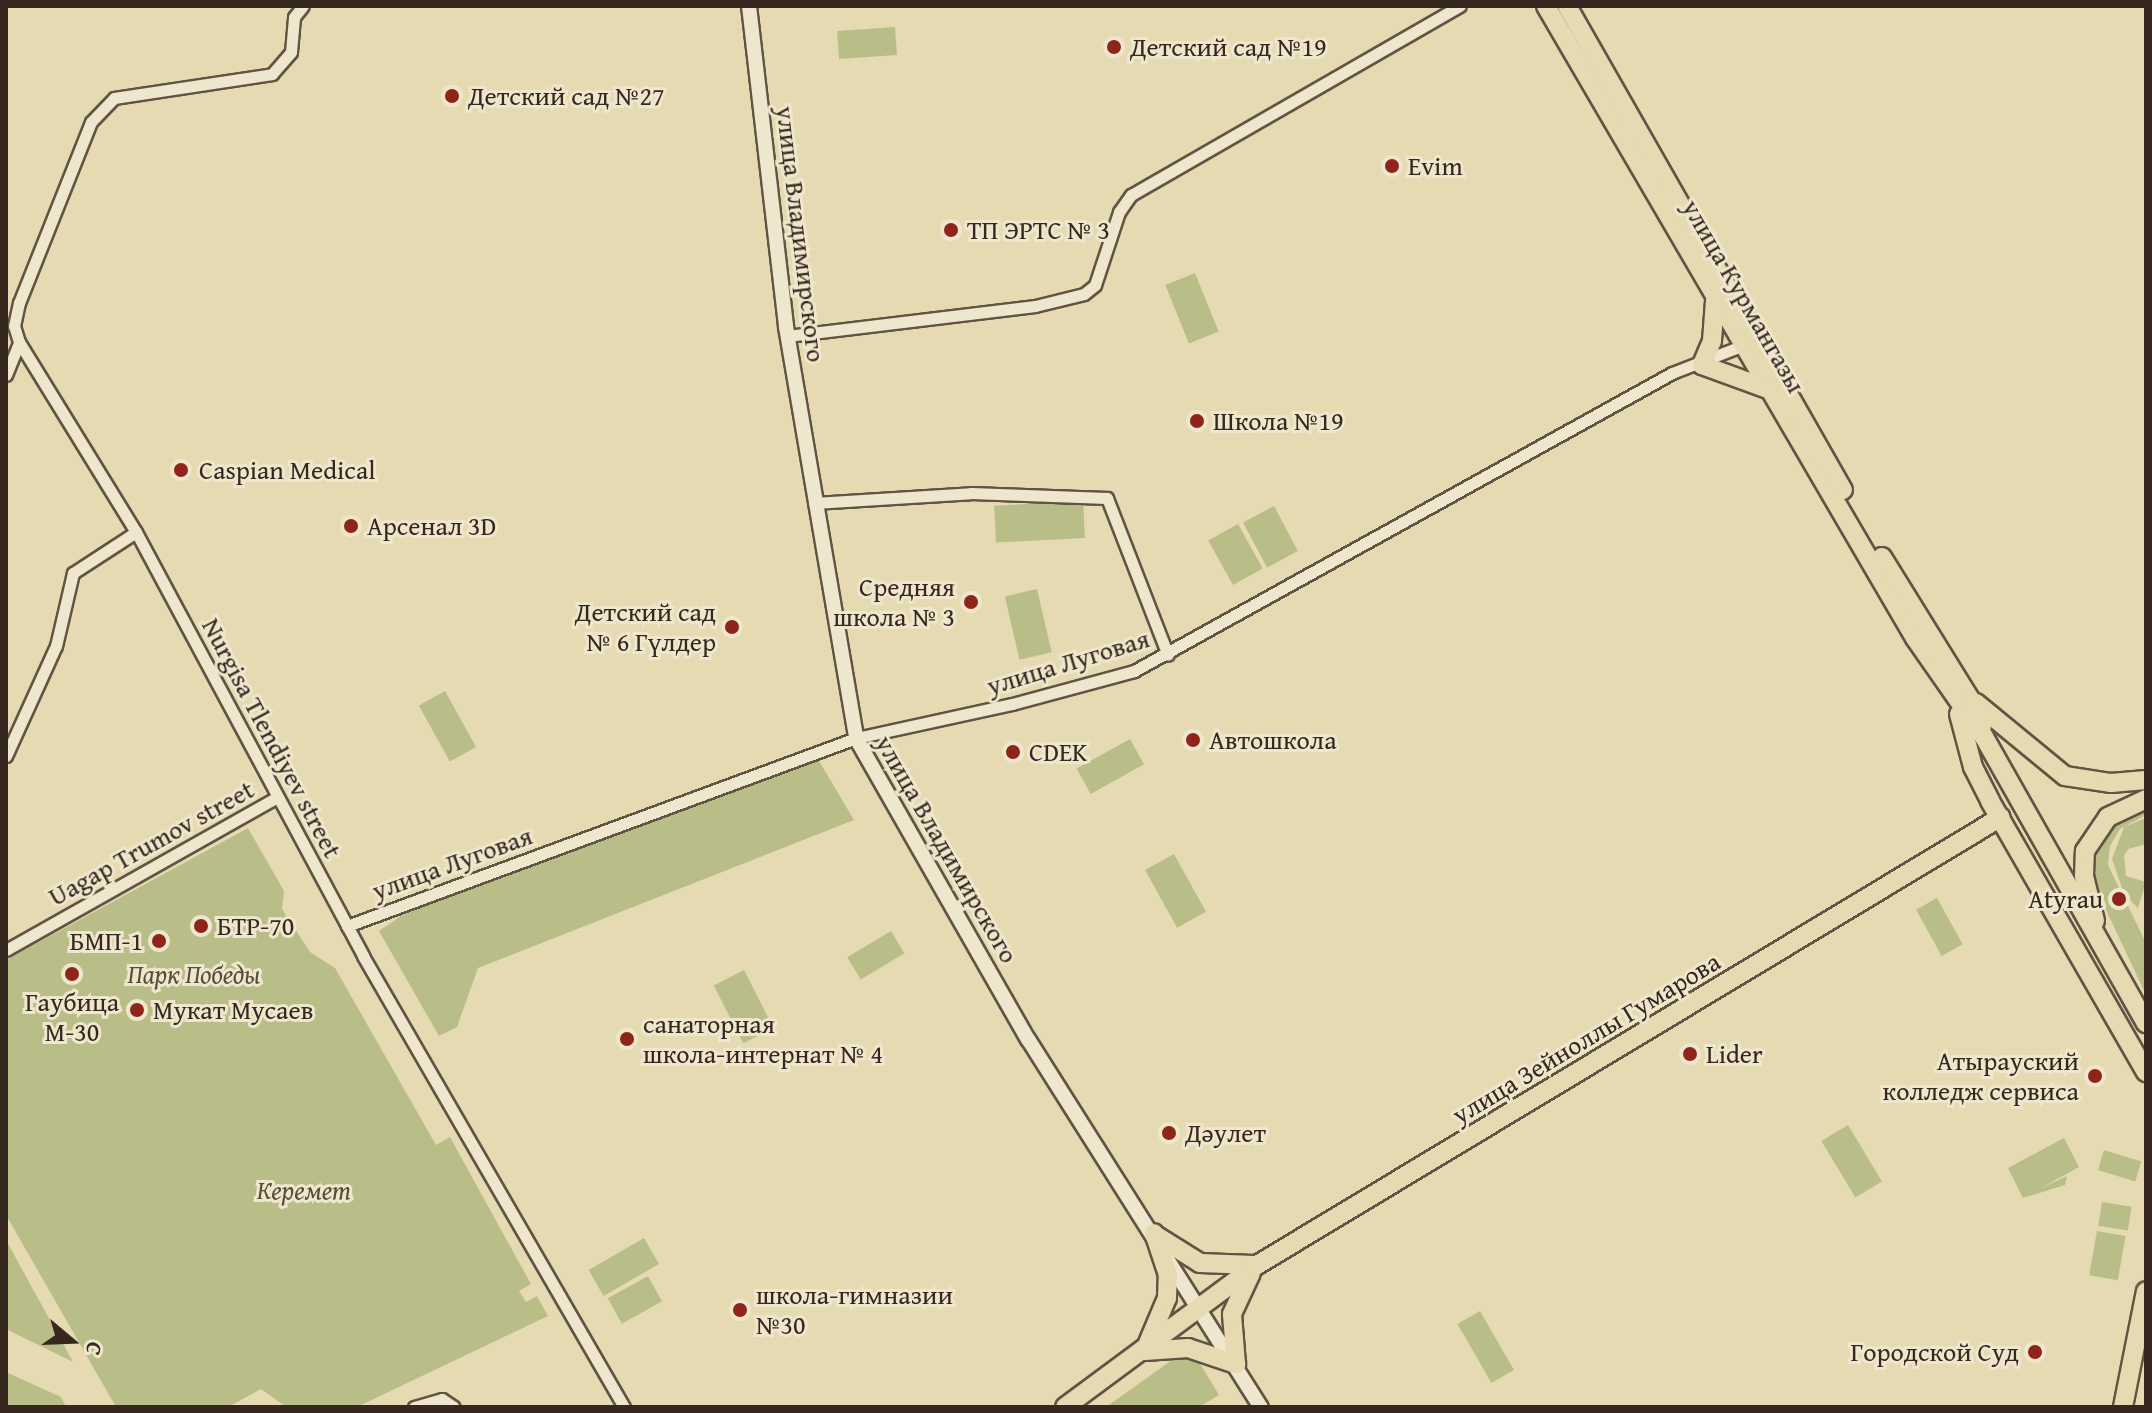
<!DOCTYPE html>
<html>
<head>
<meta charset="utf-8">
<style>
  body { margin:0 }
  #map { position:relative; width:2152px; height:1413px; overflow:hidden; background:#e6dab2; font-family:"Gentium Book Plus",serif }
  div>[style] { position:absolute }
  .green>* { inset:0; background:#b9be89; transform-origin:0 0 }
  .roads { filter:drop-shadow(2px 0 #625443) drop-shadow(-2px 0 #625443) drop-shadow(0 2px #625443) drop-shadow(0 -2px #625443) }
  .minor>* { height:11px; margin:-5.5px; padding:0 5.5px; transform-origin:5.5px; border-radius:5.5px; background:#efe7cd }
  .tertiary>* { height:14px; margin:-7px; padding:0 7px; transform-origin:7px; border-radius:7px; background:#efe7cd }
  .primary>* { height:18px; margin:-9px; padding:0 9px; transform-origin:9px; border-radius:9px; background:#e6dab2 }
  .dots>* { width:22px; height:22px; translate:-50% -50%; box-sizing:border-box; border:4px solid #efe7cd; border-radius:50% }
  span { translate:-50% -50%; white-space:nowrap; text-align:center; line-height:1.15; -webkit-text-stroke:6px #efe7cd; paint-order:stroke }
  .poi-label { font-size:26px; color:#36281e }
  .left { translate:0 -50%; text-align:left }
  .right { translate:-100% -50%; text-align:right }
  .street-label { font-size:26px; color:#36281e }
  .park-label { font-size:26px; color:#574e39; font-style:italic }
  .frame { position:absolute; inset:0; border:8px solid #36281e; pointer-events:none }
  .north { position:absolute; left:32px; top:1301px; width:80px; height:80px; -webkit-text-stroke:6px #efe7cd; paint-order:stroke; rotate:109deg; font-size:22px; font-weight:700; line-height:32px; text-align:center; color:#36281e }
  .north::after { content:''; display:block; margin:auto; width:28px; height:36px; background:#36281e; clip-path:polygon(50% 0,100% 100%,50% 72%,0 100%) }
</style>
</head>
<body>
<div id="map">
  <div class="green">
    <i style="left:895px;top:27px;width:28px;height:58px;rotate:86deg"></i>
    <i style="left:1195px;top:273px;width:63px;height:32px;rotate:68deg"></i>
    <i style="left:1083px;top:501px;width:37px;height:89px;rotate:87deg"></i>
    <i style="left:1274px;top:506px;width:51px;height:35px;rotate:62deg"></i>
    <i style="left:1238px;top:524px;width:51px;height:34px;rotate:61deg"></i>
    <i style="left:1037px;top:589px;width:65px;height:33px;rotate:77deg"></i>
    <i style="left:445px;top:691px;width:64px;height:30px;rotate:61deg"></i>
    <i style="left:1130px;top:739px;width:29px;height:61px;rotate:61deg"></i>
    <i style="clip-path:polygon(818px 759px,854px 820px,478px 968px,457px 1027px,439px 1036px,379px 931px,401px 916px,504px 873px)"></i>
    <i style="clip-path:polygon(2146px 805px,2146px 815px,2120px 829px,2110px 846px,2108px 865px,2146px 943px,2146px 995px,2092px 880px,2092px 848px,2105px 824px)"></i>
    <i style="clip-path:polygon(2146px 818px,2146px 844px,2128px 849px,2124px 856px,2126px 876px,2146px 882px,2138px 908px,2124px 894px,2112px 859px,2124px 827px)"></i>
    <i style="clip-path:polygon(248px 828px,284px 891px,282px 909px,310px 952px,335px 968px,436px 1145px,450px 1137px,531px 1284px,519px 1291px,526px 1302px,537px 1296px,548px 1316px,357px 1407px,286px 1407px,261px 1389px,228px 1407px,116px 1407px,6px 1215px,6px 960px)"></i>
    <i style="left:1174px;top:854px;width:66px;height:33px;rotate:61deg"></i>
    <i style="left:1937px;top:898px;width:53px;height:24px;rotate:61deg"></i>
    <i style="left:891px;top:931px;width:26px;height:51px;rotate:59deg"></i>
    <i style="left:744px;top:970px;width:65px;height:34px;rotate:63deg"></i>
    <i style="left:1848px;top:1125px;width:66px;height:31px;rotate:59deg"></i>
    <i style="clip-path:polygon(2064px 1138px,2079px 1167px,2041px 1188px,2067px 1176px,2065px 1185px,2023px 1198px,2008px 1168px)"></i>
    <i style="left:2104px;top:1150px;width:39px;height:21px;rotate:17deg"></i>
    <i style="left:2102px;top:1202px;width:30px;height:24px;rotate:9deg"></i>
    <i style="left:2097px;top:1231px;width:29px;height:45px;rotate:10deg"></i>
    <i style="left:644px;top:1238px;width:30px;height:64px;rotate:60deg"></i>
    <i style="clip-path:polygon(6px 1240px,73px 1362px,6px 1329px)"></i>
    <i style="left:648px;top:1276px;width:29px;height:46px;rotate:61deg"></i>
    <i style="left:1480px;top:1311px;width:68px;height:26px;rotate:60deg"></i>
    <i style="clip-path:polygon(1196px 1357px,1219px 1395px,1199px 1407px,1106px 1407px,1172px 1360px)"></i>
    <i style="clip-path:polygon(6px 1372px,61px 1397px,66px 1407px,6px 1407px)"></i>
  </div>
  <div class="roads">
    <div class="minor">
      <i style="left:787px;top:336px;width:250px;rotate:-6.9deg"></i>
      <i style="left:1035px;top:306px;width:50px;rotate:-13.8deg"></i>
      <i style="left:1084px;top:294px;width:14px;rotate:-39deg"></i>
      <i style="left:1095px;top:285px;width:77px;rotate:-71.8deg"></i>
      <i style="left:1119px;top:212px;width:21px;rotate:-55deg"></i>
      <i style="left:1131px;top:195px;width:379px;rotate:-29.9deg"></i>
      <i style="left:19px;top:342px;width:223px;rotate:58.4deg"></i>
      <i style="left:136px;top:532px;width:481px;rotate:61.8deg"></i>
      <i style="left:363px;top:956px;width:521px;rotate:59.94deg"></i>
      <i style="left:6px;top:375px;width:35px;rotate:-68deg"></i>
      <i style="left:19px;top:342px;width:17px;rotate:-107deg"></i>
      <i style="left:14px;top:326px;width:24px;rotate:-78deg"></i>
      <i style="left:19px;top:303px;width:195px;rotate:-68.3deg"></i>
      <i style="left:91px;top:122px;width:33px;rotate:-46deg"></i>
      <i style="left:114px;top:98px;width:160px;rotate:-8.6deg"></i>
      <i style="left:272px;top:74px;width:29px;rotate:-49deg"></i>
      <i style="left:291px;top:52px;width:35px;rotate:-85deg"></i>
      <i style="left:294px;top:17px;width:14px;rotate:-51deg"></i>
      <i style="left:814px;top:503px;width:157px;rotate:-3.6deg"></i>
      <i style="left:971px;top:493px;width:136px;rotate:2.1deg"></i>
      <i style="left:1107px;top:498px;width:168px;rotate:68.8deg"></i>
      <i style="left:6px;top:756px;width:121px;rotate:-65.6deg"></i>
      <i style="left:56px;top:646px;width:75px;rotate:-76.9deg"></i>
      <i style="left:73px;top:573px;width:75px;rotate:-33.1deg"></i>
      <i style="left:347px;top:926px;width:543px;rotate:-20.27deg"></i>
      <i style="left:856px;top:738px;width:160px;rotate:-12.3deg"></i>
      <i style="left:1012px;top:704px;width:126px;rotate:-15.1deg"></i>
      <i style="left:1134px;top:671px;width:615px;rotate:-28.98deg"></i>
      <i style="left:1672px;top:373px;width:83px;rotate:-21.3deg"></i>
      <i style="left:6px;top:950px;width:310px;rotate:-29.4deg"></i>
      <i style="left:414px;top:1407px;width:29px;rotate:-16deg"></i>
      <i style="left:442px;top:1399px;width:14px;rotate:34deg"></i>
    </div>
    <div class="tertiary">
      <i style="left:749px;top:6px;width:323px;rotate:83.4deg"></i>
      <i style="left:786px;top:327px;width:417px;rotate:80.3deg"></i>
      <i style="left:856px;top:738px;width:347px;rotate:60.3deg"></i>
      <i style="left:1028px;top:1039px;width:436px;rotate:57.7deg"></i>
    </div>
    <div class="primary">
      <i style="left:1546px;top:6px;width:732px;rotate:59.72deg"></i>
      <i style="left:1915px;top:638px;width:121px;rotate:55.1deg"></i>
      <i style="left:1984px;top:737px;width:329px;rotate:60.5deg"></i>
      <i style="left:1567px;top:6px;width:557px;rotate:60.31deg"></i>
      <i style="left:1715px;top:301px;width:40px;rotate:94.3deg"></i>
      <i style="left:1712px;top:341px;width:26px;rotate:113deg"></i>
      <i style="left:1702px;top:365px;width:70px;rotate:20deg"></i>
      <i style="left:1882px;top:557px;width:167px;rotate:58.2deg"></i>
      <i style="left:1970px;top:699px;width:31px;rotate:68deg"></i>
      <i style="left:1976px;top:703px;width:115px;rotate:39.4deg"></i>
      <i style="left:2065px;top:776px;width:47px;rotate:8.7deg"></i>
      <i style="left:2111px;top:783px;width:35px;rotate:-5deg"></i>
      <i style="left:1959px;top:714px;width:55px;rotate:75.2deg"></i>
      <i style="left:1973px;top:767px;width:38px;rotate:63deg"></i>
      <i style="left:1990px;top:801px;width:313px;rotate:60.1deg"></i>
      <i style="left:2095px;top:921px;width:46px;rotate:-103.7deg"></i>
      <i style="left:2084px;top:876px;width:25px;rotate:-88deg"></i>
      <i style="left:2085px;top:851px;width:41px;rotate:-55.9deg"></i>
      <i style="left:2108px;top:817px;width:42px;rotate:-25.3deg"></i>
      <i style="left:1157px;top:1236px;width:51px;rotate:32.1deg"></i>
      <i style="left:1200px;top:1263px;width:54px;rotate:2.1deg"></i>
      <i style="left:1148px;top:1343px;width:49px;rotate:-67.1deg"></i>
      <i style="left:1167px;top:1298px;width:23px;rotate:-88deg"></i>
      <i style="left:1168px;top:1275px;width:44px;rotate:-108.4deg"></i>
      <i style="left:1145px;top:1351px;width:43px;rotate:-4deg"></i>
      <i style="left:1188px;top:1348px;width:51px;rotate:18.4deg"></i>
      <i style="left:1236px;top:1364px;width:50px;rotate:-94.6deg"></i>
      <i style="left:1232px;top:1314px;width:45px;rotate:-65.1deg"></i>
      <i style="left:1065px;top:1407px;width:239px;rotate:-36.5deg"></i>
      <i style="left:1257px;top:1265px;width:868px;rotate:-31.05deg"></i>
      <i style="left:2123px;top:1407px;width:118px;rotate:-78.8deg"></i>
    </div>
  </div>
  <div class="dots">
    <i style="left:1114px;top:47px;background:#8f2418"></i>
    <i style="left:452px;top:96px;background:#8f2418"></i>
    <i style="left:1392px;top:166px;background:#8f2418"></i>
    <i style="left:951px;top:230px;background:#8f2418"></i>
    <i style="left:1197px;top:421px;background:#8f2418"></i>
    <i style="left:181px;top:470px;background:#8f2418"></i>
    <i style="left:351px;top:526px;background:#8f2418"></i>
    <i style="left:971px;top:602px;background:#8f2418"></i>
    <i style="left:732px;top:627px;background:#8f2418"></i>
    <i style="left:1193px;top:740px;background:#8f2418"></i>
    <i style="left:1013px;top:752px;background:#8f2418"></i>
    <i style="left:2119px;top:899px;background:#8f2418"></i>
    <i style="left:201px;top:926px;background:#8f2418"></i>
    <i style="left:159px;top:941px;background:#8f2418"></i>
    <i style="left:72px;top:974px;background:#8f2418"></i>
    <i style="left:137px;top:1010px;background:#8f2418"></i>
    <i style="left:627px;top:1039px;background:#8f2418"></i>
    <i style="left:1690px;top:1054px;background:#8f2418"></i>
    <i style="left:2095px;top:1076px;background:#8f2418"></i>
    <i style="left:1169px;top:1133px;background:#8f2418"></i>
    <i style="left:740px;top:1310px;background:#8f2418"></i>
    <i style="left:2035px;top:1352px;background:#8f2418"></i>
  </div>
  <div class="poi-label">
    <span class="left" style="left:1130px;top:47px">Детский сад №19</span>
    <span class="left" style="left:468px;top:96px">Детский сад №27</span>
    <span class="left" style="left:1408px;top:166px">Evim</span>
    <span class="left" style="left:967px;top:230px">ТП ЭРТС № 3</span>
    <span class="left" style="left:1213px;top:421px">Школа №19</span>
    <span class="left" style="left:199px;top:470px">Caspian Medical</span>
    <span class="left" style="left:367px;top:526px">Арсенал 3D</span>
    <span class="right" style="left:955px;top:602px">Средняя<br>школа № 3</span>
    <span class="right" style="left:716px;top:627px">Детский сад<br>№ 6 Гүлдер</span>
    <span class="left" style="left:1209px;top:740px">Автошкола</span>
    <span class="left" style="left:1029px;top:752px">CDEK</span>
    <span class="right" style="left:2103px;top:899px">Atyrau</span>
    <span class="left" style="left:217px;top:926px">БТР-70</span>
    <span class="right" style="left:143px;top:941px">БМП-1</span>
    <span style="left:72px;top:1017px">Гаубица<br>М-30</span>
    <span class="left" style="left:153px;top:1010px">Мукат Мусаев</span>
    <span class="left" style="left:643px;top:1039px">санаторная<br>школа-интернат № 4</span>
    <span class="left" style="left:1706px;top:1054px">Lider</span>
    <span class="right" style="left:2079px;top:1076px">Атырауский<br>колледж сервиса</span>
    <span class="left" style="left:1185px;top:1133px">Дәулет</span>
    <span class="left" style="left:756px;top:1310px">школа-гимназии<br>№30</span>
    <span class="right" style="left:2019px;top:1352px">Городской Суд</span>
  </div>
  <div class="street-label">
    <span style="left:801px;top:234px;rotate:83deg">улица Владимирского</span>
    <span style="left:1744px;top:296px;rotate:60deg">улица Курмангазы</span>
    <span style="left:1068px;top:662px;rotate:-17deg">улица Луговая</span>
    <span style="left:272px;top:738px;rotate:62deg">Nurgisa Tlendiyev street</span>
    <span style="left:151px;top:843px;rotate:-29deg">Uagap Trumov street</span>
    <span style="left:947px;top:849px;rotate:60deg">улица Владимирского</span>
    <span style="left:452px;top:863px;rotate:-20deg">улица Луговая</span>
    <span style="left:1586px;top:1038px;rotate:-31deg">улица Зейноллы Гумарова</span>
  </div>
  <div class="park-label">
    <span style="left:194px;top:974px">Парк Победы</span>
    <span style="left:304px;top:1190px">Керемет</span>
  </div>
  <div class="frame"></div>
  <div class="north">С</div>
</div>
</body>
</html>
